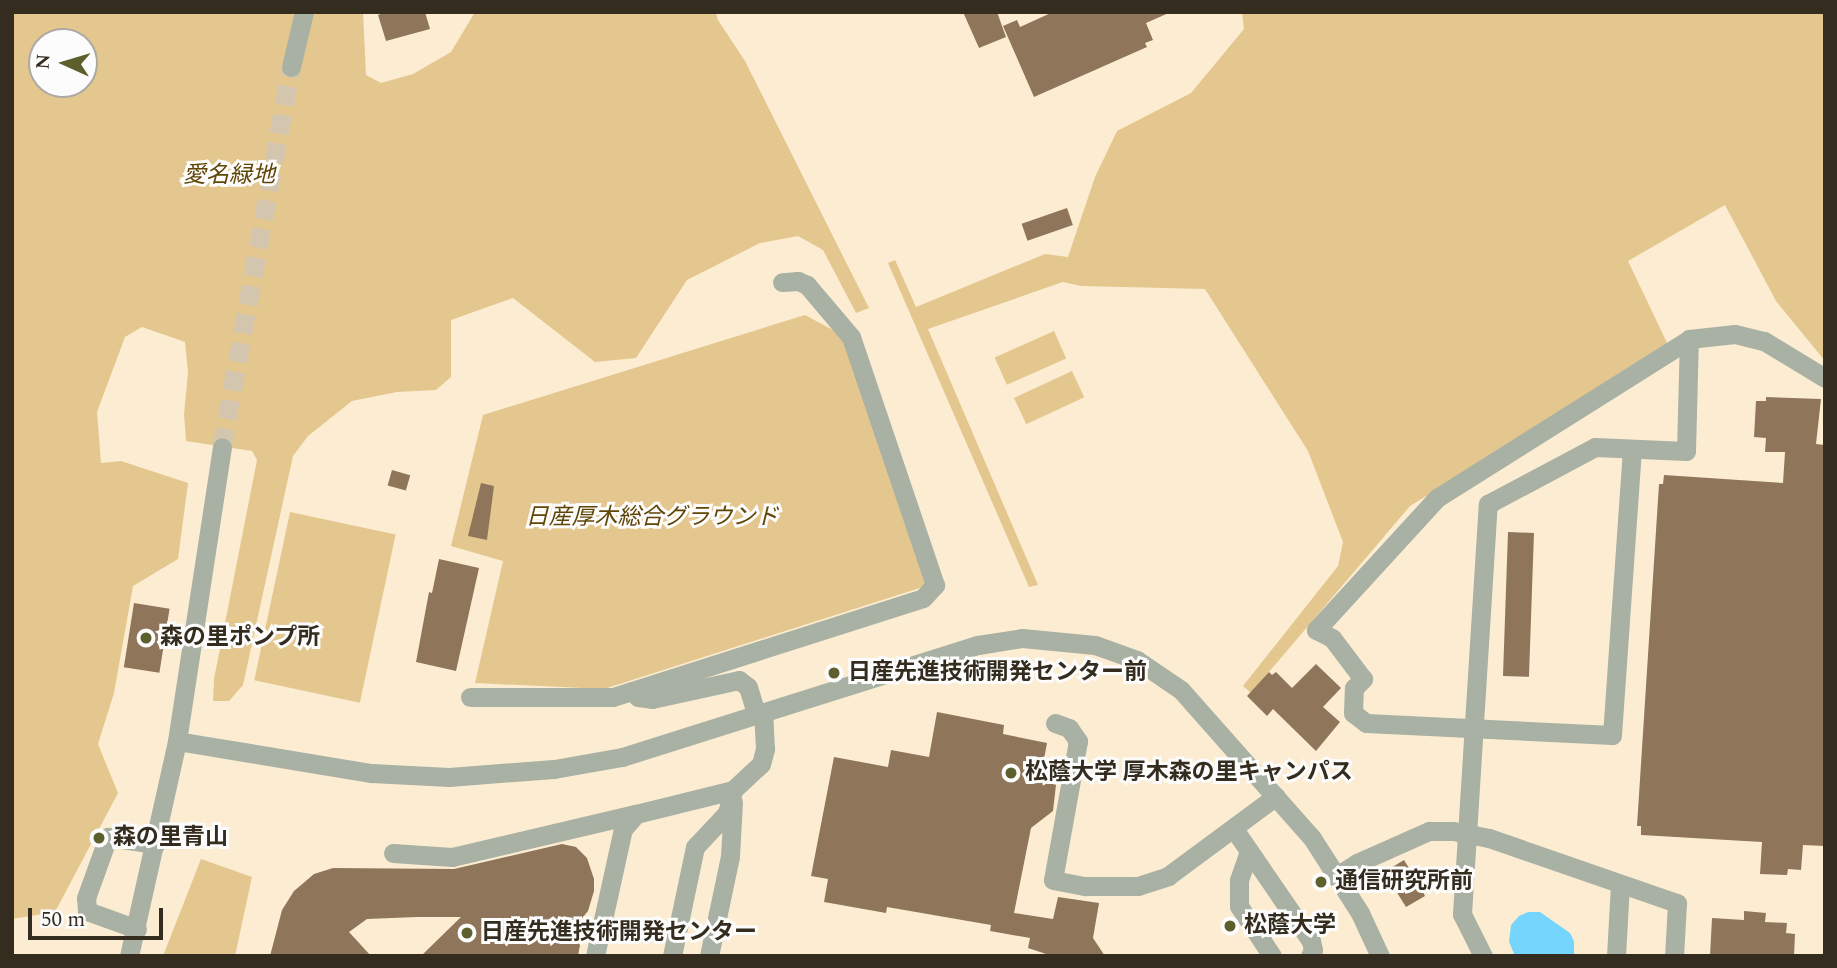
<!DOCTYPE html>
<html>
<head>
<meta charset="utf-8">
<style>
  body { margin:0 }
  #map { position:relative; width:1837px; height:968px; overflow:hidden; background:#fcedd2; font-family:Spectral,"Noto Sans JP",serif }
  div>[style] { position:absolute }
  .green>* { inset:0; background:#e4c78f; transform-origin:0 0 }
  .water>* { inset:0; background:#75d5fc }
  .building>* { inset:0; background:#8f765b; transform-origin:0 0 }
  .minor-tunnel>* { height:19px; margin-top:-9.5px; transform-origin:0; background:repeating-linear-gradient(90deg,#d4c6ae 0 19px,transparent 0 29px) }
  .minor>* { height:19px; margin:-9.5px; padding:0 9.5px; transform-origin:9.5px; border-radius:9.5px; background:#a8b1a3 }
  .dots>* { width:19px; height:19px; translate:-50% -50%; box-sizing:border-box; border:4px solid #fcfcfc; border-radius:50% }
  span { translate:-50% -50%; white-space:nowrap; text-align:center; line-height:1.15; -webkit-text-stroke:6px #fcfcfc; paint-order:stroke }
  .park-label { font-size:23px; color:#604606; font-style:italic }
  .poi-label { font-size:23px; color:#332c1f; font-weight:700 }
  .left { translate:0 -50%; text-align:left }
  .frame { position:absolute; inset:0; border:14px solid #332c1f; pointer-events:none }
  .north { position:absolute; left:28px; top:28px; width:70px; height:70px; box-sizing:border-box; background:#fcfcfc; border:2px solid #aca9a4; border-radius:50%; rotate:274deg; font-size:19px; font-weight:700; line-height:28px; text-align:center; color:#332c1f }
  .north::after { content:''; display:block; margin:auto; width:24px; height:32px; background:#5d5f2c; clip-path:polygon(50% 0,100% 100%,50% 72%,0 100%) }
  .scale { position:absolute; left:28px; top:908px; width:135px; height:32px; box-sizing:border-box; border:4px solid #332c1f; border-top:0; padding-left:9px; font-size:21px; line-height:24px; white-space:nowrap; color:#332c1f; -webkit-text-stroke:5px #fcfcfc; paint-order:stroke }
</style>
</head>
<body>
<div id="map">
  <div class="green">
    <i style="clip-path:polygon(evenodd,12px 12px,363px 12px,366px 75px,381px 83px,413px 74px,451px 52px,475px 12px,716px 12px,718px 20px,745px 61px,869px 308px,856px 313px,823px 250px,798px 236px,760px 243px,687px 280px,636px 358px,595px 362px,513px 298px,451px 320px,451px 377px,436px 390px,397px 392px,352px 401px,308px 436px,293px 456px,243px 685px,229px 701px,213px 701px,214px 679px,257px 460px,252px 451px,186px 441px,184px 414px,188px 373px,185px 342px,142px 327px,125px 337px,97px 412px,101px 463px,121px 461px,188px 483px,178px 559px,133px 586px,114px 693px,98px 744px,118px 793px,55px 912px,12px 919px,12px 12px,42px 42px,84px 42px,84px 84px,42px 84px,42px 42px)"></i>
    <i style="clip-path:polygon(1242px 12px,1825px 12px,1825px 361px,1776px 301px,1725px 205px,1628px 261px,1669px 347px,1410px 506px,1251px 693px,1243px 686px,1338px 566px,1343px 542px,1308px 451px,1205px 289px,1081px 286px,1063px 282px,928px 329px,1038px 585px,1029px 587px,888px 263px,895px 260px,916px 307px,1045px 254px,1068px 257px,1095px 177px,1117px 131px,1191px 93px,1244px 29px)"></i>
    <i style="clip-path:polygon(805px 315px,846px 337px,930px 577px,923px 587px,604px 689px,475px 683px,503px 561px,451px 546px,483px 415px)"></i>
    <i style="left:1054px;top:331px;width:30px;height:65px;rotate:66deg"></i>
    <i style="left:1072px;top:371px;width:29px;height:64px;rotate:65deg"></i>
    <i style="left:290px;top:512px;width:108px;height:172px;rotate:12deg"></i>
    <i style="clip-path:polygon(201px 859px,252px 877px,235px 956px,163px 956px)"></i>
  </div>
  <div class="water">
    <i style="clip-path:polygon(1528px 912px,1540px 912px,1570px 933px,1574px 941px,1574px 956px,1515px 956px,1509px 942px,1511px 925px,1519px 916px)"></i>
  </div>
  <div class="building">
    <i style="clip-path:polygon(386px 12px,425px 12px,430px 29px,386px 41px,378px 15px)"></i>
    <i style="clip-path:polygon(963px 12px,997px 12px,1006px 37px,979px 48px)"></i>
    <i style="clip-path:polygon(1053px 12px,1171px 12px,1146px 23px,1153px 40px,1145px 43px,1147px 47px,1034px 97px,1003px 26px,1017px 20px,1020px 27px)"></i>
    <i style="left:1067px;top:208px;width:18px;height:48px;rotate:71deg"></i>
    <i style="clip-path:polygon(1766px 397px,1821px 399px,1816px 444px,1825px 445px,1825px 846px,1803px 845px,1801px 870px,1788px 869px,1787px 875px,1760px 874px,1762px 842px,1641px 835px,1641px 826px,1637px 826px,1659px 484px,1663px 484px,1664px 475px,1783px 483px,1785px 452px,1765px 452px,1766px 438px,1754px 437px,1756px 401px,1766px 401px)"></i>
    <i style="left:392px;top:470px;width:19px;height:16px;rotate:16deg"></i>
    <i style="clip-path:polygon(481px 483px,494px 486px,487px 540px,468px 536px)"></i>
    <i style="left:1508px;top:532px;width:26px;height:144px;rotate:2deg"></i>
    <i style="clip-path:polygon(439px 559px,479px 568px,456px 671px,416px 662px,429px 592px,432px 593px)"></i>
    <i style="left:134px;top:603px;width:36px;height:65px;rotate:9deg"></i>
    <i style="clip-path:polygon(1316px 664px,1341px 688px,1323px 707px,1340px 722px,1316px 751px,1273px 709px,1267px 716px,1247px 696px,1269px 672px,1272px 675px,1276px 672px,1292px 688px)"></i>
    <i style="clip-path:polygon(937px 712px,1004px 725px,1003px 734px,1047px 743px,1043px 765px,1056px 785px,1053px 811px,1031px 828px,1014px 913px,1053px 919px,1058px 897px,1099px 903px,1093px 938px,1105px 956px,1052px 956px,1028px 948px,1030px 938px,990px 931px,991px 925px,887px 907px,886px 913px,824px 902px,828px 879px,811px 876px,834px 757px,888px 767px,891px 750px,929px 757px)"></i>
    <i style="clip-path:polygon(562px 844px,576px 847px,587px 858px,594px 879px,594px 891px,588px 911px,573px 929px,582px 934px,578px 956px,421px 956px,461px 917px,417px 917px,367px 919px,349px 932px,371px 956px,270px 956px,282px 910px,294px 891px,314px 874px,333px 868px,454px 869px)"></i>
    <i style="clip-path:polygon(1404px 860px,1412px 873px,1418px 872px,1427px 887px,1422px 890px,1425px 896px,1406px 907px,1384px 872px)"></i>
    <i style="clip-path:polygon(1744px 911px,1766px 913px,1765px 922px,1787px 923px,1786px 933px,1795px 934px,1794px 956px,1710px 956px,1712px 918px,1744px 920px)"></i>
  </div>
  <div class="minor-tunnel">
    <i style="left:222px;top:447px;width:386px;rotate:-79.7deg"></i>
  </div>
  <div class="minor">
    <i style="left:291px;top:67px;width:57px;rotate:-76.7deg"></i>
    <i style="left:1632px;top:449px;width:287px;rotate:94deg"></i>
    <i style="left:1612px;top:735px;width:246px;rotate:-177.2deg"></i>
    <i style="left:1366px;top:723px;width:16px;rotate:-142deg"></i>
    <i style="left:1353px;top:713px;width:25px;rotate:-88deg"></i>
    <i style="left:1354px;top:688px;width:13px;rotate:-45deg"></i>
    <i style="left:1363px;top:679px;width:51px;rotate:-127.1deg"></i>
    <i style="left:1332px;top:638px;width:18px;rotate:-153deg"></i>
    <i style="left:1316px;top:630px;width:179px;rotate:-47.5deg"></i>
    <i style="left:1437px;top:498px;width:298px;rotate:-32.2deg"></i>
    <i style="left:1689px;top:339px;width:46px;rotate:-6.2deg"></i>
    <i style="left:1735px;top:334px;width:30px;rotate:14deg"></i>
    <i style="left:1764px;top:341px;width:71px;rotate:31.2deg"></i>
    <i style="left:632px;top:691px;width:8px;rotate:45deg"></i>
    <i style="left:638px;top:697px;width:14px;rotate:8deg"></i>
    <i style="left:652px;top:699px;width:89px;rotate:-12.3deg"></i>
    <i style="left:739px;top:680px;width:11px;rotate:38deg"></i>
    <i style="left:748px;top:687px;width:31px;rotate:73deg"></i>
    <i style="left:470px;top:697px;width:143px"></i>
    <i style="left:613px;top:697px;width:325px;rotate:-17.7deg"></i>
    <i style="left:923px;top:598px;width:18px;rotate:-47deg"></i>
    <i style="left:935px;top:585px;width:262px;rotate:-108.7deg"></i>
    <i style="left:851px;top:337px;width:68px;rotate:-130.2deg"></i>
    <i style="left:807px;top:285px;width:10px;rotate:-156deg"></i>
    <i style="left:798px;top:281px;width:16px;rotate:176deg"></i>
    <i style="left:1055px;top:723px;width:15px;rotate:20deg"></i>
    <i style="left:1069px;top:728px;width:16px;rotate:55deg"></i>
    <i style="left:1078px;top:741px;width:141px;rotate:100.2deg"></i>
    <i style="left:1053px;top:880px;width:33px;rotate:11deg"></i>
    <i style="left:1085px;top:886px;width:53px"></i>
    <i style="left:1138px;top:886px;width:32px;rotate:-18deg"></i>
    <i style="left:1168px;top:876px;width:134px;rotate:-36.5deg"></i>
    <i style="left:177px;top:741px;width:197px;rotate:9.4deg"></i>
    <i style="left:371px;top:773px;width:78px;rotate:2.9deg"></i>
    <i style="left:449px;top:777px;width:105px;rotate:-4.4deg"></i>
    <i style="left:554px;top:769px;width:69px;rotate:-10deg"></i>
    <i style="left:622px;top:757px;width:373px;rotate:-17.5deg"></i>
    <i style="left:978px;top:645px;width:45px;rotate:-9deg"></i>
    <i style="left:1022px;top:638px;width:73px;rotate:5.5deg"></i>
    <i style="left:1095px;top:645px;width:45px;rotate:19.7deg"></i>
    <i style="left:1137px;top:660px;width:53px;rotate:34.3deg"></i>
    <i style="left:1181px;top:690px;width:198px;rotate:48.5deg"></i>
    <i style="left:1312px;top:838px;width:89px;rotate:57.4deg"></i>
    <i style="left:1360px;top:913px;width:47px;rotate:65.1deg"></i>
    <i style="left:1234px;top:829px;width:136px;rotate:55.5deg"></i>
    <i style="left:1311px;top:941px;width:9px;rotate:77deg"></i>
    <i style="left:1313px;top:950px;width:7px;rotate:117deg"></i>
    <i style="left:1249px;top:851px;width:31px;rotate:109deg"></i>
    <i style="left:1239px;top:880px;width:26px;rotate:90deg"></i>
    <i style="left:1239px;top:906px;width:60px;rotate:56.6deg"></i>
    <i style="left:393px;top:853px;width:59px;rotate:3.9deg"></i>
    <i style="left:452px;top:857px;width:189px;rotate:-13.2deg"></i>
    <i style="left:1338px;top:875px;width:22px;rotate:-32deg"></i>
    <i style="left:1357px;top:863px;width:79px;rotate:-24deg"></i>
    <i style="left:1429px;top:831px;width:24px"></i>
    <i style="left:1453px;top:831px;width:37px;rotate:11deg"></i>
    <i style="left:1489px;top:838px;width:199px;rotate:19.1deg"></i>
    <i style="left:1677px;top:903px;width:53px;rotate:93.2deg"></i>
    <i style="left:137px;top:929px;width:53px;rotate:-160.2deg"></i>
    <i style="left:87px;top:911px;width:13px;rotate:-94deg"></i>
    <i style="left:86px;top:898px;width:65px;rotate:-70.2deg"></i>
    <i style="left:108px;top:837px;width:48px;rotate:8.5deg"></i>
    <i style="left:129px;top:956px;width:220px;rotate:-77.4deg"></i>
    <i style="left:177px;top:741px;width:297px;rotate:-81.3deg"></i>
    <i style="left:595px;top:956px;width:130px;rotate:-77.6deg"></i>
    <i style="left:623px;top:829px;width:20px;rotate:-49deg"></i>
    <i style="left:636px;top:814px;width:100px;rotate:-13.9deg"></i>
    <i style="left:733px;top:790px;width:38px;rotate:-43deg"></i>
    <i style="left:761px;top:764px;width:16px;rotate:-75deg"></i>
    <i style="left:765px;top:749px;width:34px;rotate:-93deg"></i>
    <i style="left:672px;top:956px;width:111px;rotate:-78.1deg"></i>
    <i style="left:695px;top:847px;width:47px;rotate:-46.7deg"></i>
    <i style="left:727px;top:813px;width:24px;rotate:-75deg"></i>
    <i style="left:709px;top:956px;width:102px;rotate:-78.1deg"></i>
    <i style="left:730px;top:856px;width:54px;rotate:-86.8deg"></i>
    <i style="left:1483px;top:956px;width:47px;rotate:-116.6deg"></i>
    <i style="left:1462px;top:914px;width:411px;rotate:-86.4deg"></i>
    <i style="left:1488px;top:504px;width:121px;rotate:-28deg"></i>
    <i style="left:1595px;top:447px;width:91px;rotate:2.5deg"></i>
    <i style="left:1686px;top:451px;width:112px;rotate:-88.5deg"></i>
    <i style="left:1616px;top:956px;width:71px;rotate:-86.8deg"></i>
  </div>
  <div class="dots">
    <i style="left:146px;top:638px;background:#5d5f2c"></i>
    <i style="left:834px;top:673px;background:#5d5f2c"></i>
    <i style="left:1011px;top:773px;background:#5d5f2c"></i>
    <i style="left:99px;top:838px;background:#5d5f2c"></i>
    <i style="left:1321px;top:882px;background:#5d5f2c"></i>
    <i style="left:1230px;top:926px;background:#5d5f2c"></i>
    <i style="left:467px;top:933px;background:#5d5f2c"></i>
  </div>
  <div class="park-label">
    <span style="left:229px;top:176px">愛名緑地</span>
    <span style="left:652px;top:518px">日産厚木総合グラウンド</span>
  </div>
  <div class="poi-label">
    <span class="left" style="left:160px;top:638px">森の里ポンプ所</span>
    <span class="left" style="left:848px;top:673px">日産先進技術開発センター前</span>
    <span class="left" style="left:1025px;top:773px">松蔭大学 厚木森の里キャンパス</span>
    <span class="left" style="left:113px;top:838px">森の里青山</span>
    <span class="left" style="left:1335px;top:882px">通信研究所前</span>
    <span class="left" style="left:1244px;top:926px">松蔭大学</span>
    <span class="left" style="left:481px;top:933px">日産先進技術開発センター</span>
  </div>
  <div class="frame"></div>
  <div class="north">N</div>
  <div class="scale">50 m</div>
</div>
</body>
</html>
